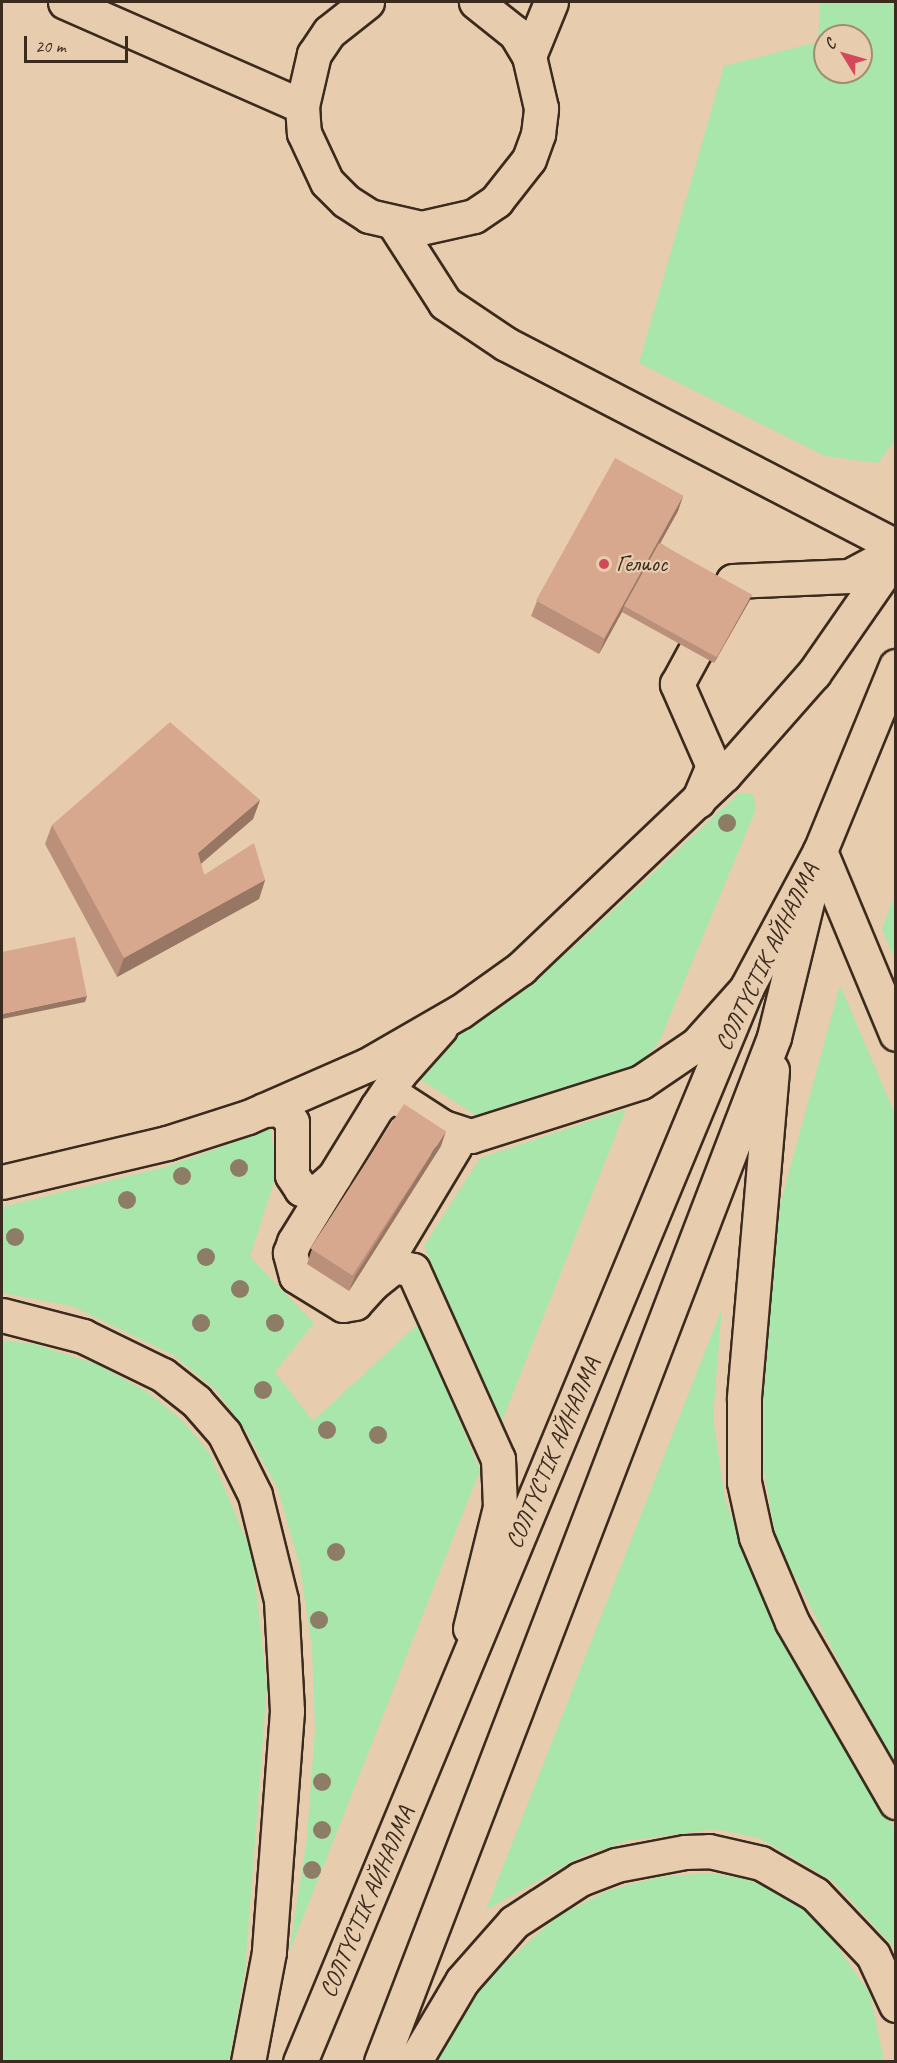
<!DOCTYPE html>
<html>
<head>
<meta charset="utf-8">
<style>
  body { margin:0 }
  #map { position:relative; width:897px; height:2063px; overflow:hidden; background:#e7ccae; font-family:Caveat,sans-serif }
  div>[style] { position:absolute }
  .green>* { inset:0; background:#a9e6ac }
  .roads { filter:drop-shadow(2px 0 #3b2a1e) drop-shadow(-2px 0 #3b2a1e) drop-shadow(0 2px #3b2a1e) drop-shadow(0 -2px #3b2a1e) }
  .minor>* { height:33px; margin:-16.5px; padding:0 16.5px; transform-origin:16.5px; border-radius:16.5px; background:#e7ccae }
  .major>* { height:33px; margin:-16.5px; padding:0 16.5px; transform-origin:16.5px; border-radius:16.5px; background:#e7ccae }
  .trees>* { width:18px; height:18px; margin:-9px; border-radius:50%; background:#8e7d66 }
  .wall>* { inset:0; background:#ba907a }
  .shaded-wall>* { inset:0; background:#977663 }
  .building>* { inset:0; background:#d8a88e; transform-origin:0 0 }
  .dots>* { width:16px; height:16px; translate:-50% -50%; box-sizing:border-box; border:3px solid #e7ccae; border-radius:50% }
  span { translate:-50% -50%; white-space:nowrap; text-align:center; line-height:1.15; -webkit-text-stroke:4.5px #e7ccae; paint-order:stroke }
  .poi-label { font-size:24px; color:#3b2a1e }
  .left { translate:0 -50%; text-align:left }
  .street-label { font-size:24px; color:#3b2a1e }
  .frame { position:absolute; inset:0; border:3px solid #3b2a1e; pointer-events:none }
  .north { position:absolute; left:813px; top:24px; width:60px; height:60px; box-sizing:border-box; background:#e7ccae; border:2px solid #a28b74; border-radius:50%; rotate:307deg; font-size:16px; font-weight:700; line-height:24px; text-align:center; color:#3b2a1e }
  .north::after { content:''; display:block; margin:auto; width:21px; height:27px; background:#d1495b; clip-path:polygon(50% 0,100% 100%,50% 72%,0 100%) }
  .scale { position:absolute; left:24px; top:36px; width:104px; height:27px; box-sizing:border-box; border:3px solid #3b2a1e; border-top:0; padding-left:8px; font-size:18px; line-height:21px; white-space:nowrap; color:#3b2a1e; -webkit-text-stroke:4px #e7ccae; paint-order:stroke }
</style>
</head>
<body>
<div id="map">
  <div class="green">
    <i style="clip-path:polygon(evenodd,820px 2px,895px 2px,896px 438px,878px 463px,825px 456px,639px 363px,724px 66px,818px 42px,820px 2px,825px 36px,861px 36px,861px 72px,825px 72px,825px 36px)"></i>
    <i style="clip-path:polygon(739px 793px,753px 794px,756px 809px,659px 1042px,635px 1068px,480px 1118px,418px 1078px,441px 1044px,567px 953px)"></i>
    <i style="clip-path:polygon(895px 894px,895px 960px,882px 929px)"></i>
    <i style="clip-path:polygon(840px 985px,895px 1114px,895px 1770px,776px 1540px,760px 1447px,777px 1216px)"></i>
    <i style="clip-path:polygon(626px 1109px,500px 1426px,424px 1246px,480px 1158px)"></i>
    <i style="clip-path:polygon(271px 1129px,276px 1175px,250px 1257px,314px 1323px,275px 1372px,313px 1421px,419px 1323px,480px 1470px,289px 1953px,307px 1837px,315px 1729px,312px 1647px,300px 1567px,278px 1489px,246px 1431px,216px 1390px,173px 1355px,72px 1306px,2px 1293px,2px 1207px,165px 1167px)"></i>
    <i style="clip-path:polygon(722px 1308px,713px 1417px,725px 1500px,773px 1622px,895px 1830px,895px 1949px,833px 1881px,759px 1838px,716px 1829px,631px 1840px,582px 1856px,486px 1910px)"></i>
    <i style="clip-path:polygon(2px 1340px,34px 1344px,96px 1364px,146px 1391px,183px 1421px,210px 1454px,252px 1554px,267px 1686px,245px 1970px,229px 2061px,2px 2061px)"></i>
    <i style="clip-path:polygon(710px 1873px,746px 1879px,790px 1898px,819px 1920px,870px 1994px,884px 2061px,433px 2062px,487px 1979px,559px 1915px,609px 1890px,660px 1877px)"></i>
  </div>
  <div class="roads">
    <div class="minor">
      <i style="left:65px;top:2px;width:259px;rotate:23.7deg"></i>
      <i style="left:367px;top:2px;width:48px;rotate:141.7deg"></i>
      <i style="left:329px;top:32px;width:27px;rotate:124deg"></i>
      <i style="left:314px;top:54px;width:53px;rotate:103deg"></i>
      <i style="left:302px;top:106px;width:27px;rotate:86deg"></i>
      <i style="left:304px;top:133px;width:54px;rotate:64.9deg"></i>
      <i style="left:327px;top:182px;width:27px;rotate:45deg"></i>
      <i style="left:346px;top:201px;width:27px;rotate:33deg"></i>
      <i style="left:369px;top:216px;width:53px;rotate:13deg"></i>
      <i style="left:421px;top:228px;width:54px;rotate:-12.8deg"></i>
      <i style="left:474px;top:216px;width:27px;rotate:-34deg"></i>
      <i style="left:496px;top:201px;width:53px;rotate:-51.8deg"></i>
      <i style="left:529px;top:159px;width:27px;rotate:-70deg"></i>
      <i style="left:538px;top:134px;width:26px;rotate:-83deg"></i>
      <i style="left:541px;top:108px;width:53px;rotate:-103deg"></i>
      <i style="left:529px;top:56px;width:27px;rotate:-121deg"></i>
      <i style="left:515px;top:33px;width:50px;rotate:-141.5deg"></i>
      <i style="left:529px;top:56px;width:58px;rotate:-67.8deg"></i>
      <i style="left:395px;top:225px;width:93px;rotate:57.3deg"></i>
      <i style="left:445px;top:303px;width:73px;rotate:33.9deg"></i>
      <i style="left:506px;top:344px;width:439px;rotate:27.4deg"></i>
      <i style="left:698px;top:801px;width:38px;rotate:-67deg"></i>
      <i style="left:713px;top:766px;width:90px;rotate:-113.7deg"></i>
      <i style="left:677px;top:684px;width:117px;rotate:-61.5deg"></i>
      <i style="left:733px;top:581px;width:116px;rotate:-2.5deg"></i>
      <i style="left:849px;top:576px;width:53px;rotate:-28deg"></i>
      <i style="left:820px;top:851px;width:198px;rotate:67.4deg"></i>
      <i style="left:377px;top:1107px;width:14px;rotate:-39deg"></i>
      <i style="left:388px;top:1098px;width:12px;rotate:5deg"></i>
      <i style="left:400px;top:1099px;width:51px;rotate:33.1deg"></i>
      <i style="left:443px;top:1127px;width:22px;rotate:58deg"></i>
      <i style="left:455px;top:1146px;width:161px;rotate:121deg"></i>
      <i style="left:372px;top:1284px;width:25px;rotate:132deg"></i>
      <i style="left:355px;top:1303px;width:12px;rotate:171deg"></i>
      <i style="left:343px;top:1305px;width:55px;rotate:-148.3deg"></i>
      <i style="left:296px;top:1276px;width:24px;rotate:-105deg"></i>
      <i style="left:290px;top:1253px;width:12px;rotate:-70deg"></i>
      <i style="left:294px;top:1242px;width:158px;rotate:-58.4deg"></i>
      <i style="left:377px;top:1107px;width:40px;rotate:-56deg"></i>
      <i style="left:399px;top:1074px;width:62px;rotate:-48.3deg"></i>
      <i style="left:264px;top:1110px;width:17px;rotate:-3deg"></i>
      <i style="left:281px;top:1109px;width:17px;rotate:50deg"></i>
      <i style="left:292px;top:1122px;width:53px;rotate:90deg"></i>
      <i style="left:292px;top:1175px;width:17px;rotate:57deg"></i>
      <i style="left:301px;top:1189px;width:16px;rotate:11deg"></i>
      <i style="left:317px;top:1192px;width:24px;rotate:-42deg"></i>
      <i style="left:443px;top:1127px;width:29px;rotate:18deg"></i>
      <i style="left:471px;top:1136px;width:178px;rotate:-17.6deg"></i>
      <i style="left:641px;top:1082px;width:68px;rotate:-34.2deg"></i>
      <i style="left:697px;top:1044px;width:74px;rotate:-48.3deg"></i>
      <i style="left:372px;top:1284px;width:28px;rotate:-39deg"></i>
      <i style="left:394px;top:1266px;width:19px;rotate:12deg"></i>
      <i style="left:413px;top:1270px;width:207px;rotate:65.8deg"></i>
      <i style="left:498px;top:1459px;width:48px;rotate:87.6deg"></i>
      <i style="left:500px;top:1507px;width:125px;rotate:103.9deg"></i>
    </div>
    <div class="major">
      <i style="left:772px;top:1070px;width:330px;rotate:94.9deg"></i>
      <i style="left:744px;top:1399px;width:83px;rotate:90deg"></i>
      <i style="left:744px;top:1482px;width:56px;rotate:77.7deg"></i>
      <i style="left:756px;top:1537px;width:92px;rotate:67deg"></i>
      <i style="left:792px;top:1622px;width:208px;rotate:60deg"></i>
      <i style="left:2px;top:1182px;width:170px;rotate:-13.3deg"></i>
      <i style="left:167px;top:1143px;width:85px;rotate:-17.8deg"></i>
      <i style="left:248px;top:1117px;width:130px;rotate:-23.6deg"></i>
      <i style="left:367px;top:1065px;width:108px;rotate:-29.9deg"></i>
      <i style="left:461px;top:1011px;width:74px;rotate:-35.6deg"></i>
      <i style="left:521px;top:968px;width:280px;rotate:-43.6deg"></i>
      <i style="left:724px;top:775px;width:136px;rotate:-48.6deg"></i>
      <i style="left:814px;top:673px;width:144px;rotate:-55.2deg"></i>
      <i style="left:2px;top:1315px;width:84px;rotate:14.5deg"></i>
      <i style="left:83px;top:1336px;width:89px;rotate:26deg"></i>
      <i style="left:163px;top:1375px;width:42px;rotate:38.2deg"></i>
      <i style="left:196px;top:1401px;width:43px;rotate:48.8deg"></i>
      <i style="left:224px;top:1433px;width:69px;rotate:63.4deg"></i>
      <i style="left:255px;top:1495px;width:108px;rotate:76.1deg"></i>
      <i style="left:281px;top:1600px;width:111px;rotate:86.9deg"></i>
      <i style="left:287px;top:1711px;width:242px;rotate:94.3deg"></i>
      <i style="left:269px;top:1952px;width:112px;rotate:100.8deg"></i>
      <i style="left:300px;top:2062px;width:1164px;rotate:-67.42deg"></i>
      <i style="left:747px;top:987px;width:154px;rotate:-61.8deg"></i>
      <i style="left:820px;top:851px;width:200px;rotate:-67.7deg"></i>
      <i style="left:381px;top:2062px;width:1098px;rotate:-69.02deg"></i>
      <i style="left:774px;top:1037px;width:143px;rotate:-76.3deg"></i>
      <i style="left:414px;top:2062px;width:94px;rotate:-59.3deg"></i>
      <i style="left:462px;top:1981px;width:79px;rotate:-48.6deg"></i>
      <i style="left:514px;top:1922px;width:79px;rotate:-33.1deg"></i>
      <i style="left:580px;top:1879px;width:39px;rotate:-21deg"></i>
      <i style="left:616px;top:1865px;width:70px;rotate:-10.7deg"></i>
      <i style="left:685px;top:1852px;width:24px;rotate:-2deg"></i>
      <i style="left:709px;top:1851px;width:53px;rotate:13deg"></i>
      <i style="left:761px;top:1863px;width:62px;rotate:29.9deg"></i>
      <i style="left:815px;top:1894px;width:84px;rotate:46.4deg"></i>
      <i style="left:873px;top:1955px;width:55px;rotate:65.3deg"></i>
    </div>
  </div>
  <div class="trees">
    <i style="left:727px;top:823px"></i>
    <i style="left:239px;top:1168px"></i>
    <i style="left:182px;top:1176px"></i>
    <i style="left:127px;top:1200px"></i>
    <i style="left:15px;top:1237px"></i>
    <i style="left:206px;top:1257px"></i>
    <i style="left:240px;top:1289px"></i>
    <i style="left:201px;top:1323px"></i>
    <i style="left:275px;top:1323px"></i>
    <i style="left:263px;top:1390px"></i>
    <i style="left:327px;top:1430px"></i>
    <i style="left:378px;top:1435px"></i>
    <i style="left:336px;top:1552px"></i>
    <i style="left:319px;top:1620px"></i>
    <i style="left:322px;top:1782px"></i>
    <i style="left:322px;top:1830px"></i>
    <i style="left:312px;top:1870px"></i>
  </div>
  <div class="wall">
    <i style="clip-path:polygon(683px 496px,678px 511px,660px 543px,750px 600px,714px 663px,622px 612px,599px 654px,531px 616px,537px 601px)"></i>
    <i style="clip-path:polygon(260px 800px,253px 819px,201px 864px,204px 875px,265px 880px,259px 899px,117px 977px,45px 844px,52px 825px)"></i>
    <i style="clip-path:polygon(441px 1146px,349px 1291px,307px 1264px,312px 1249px)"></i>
  </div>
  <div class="shaded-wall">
    <i style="clip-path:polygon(683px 496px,678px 511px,625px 607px,624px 606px,622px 612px,599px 654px,605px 638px)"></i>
    <i style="clip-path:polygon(752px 594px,750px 600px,714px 663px,716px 658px)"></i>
    <i style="clip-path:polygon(260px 800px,253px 819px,191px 872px,198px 853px)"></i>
    <i style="clip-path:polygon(265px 880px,259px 899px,117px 977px,124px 958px)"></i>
    <i style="clip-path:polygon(87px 996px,85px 1002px,2px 1019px,2px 1014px)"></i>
    <i style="clip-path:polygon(446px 1131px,441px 1146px,349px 1291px,355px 1276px)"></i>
  </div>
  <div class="building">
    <i style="left:615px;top:458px;width:78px;height:163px;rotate:29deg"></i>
    <i style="left:659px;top:543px;width:106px;height:72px;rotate:29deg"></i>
    <i style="clip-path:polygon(170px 722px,260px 800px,198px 853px,204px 875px,254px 843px,265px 880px,124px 958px,52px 825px)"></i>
    <i style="clip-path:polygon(75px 937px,87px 996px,2px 1014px,2px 952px)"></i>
    <i style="left:404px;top:1104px;width:50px;height:172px;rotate:33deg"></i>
  </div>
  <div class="dots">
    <i style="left:604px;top:564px;background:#d1495b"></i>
  </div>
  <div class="poi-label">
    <span class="left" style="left:616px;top:564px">Гелиос</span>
  </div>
  <div class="street-label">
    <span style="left:767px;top:957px;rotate:-64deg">СОЛТҮСТІК АЙНАЛМА</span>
    <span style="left:553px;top:1453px;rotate:-67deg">СОЛТҮСТІК АЙНАЛМА</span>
    <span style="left:367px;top:1902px;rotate:-67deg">СОЛТҮСТІК АЙНАЛМА</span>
  </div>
  <div class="frame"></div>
  <div class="north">С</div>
  <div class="scale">20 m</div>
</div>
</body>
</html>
